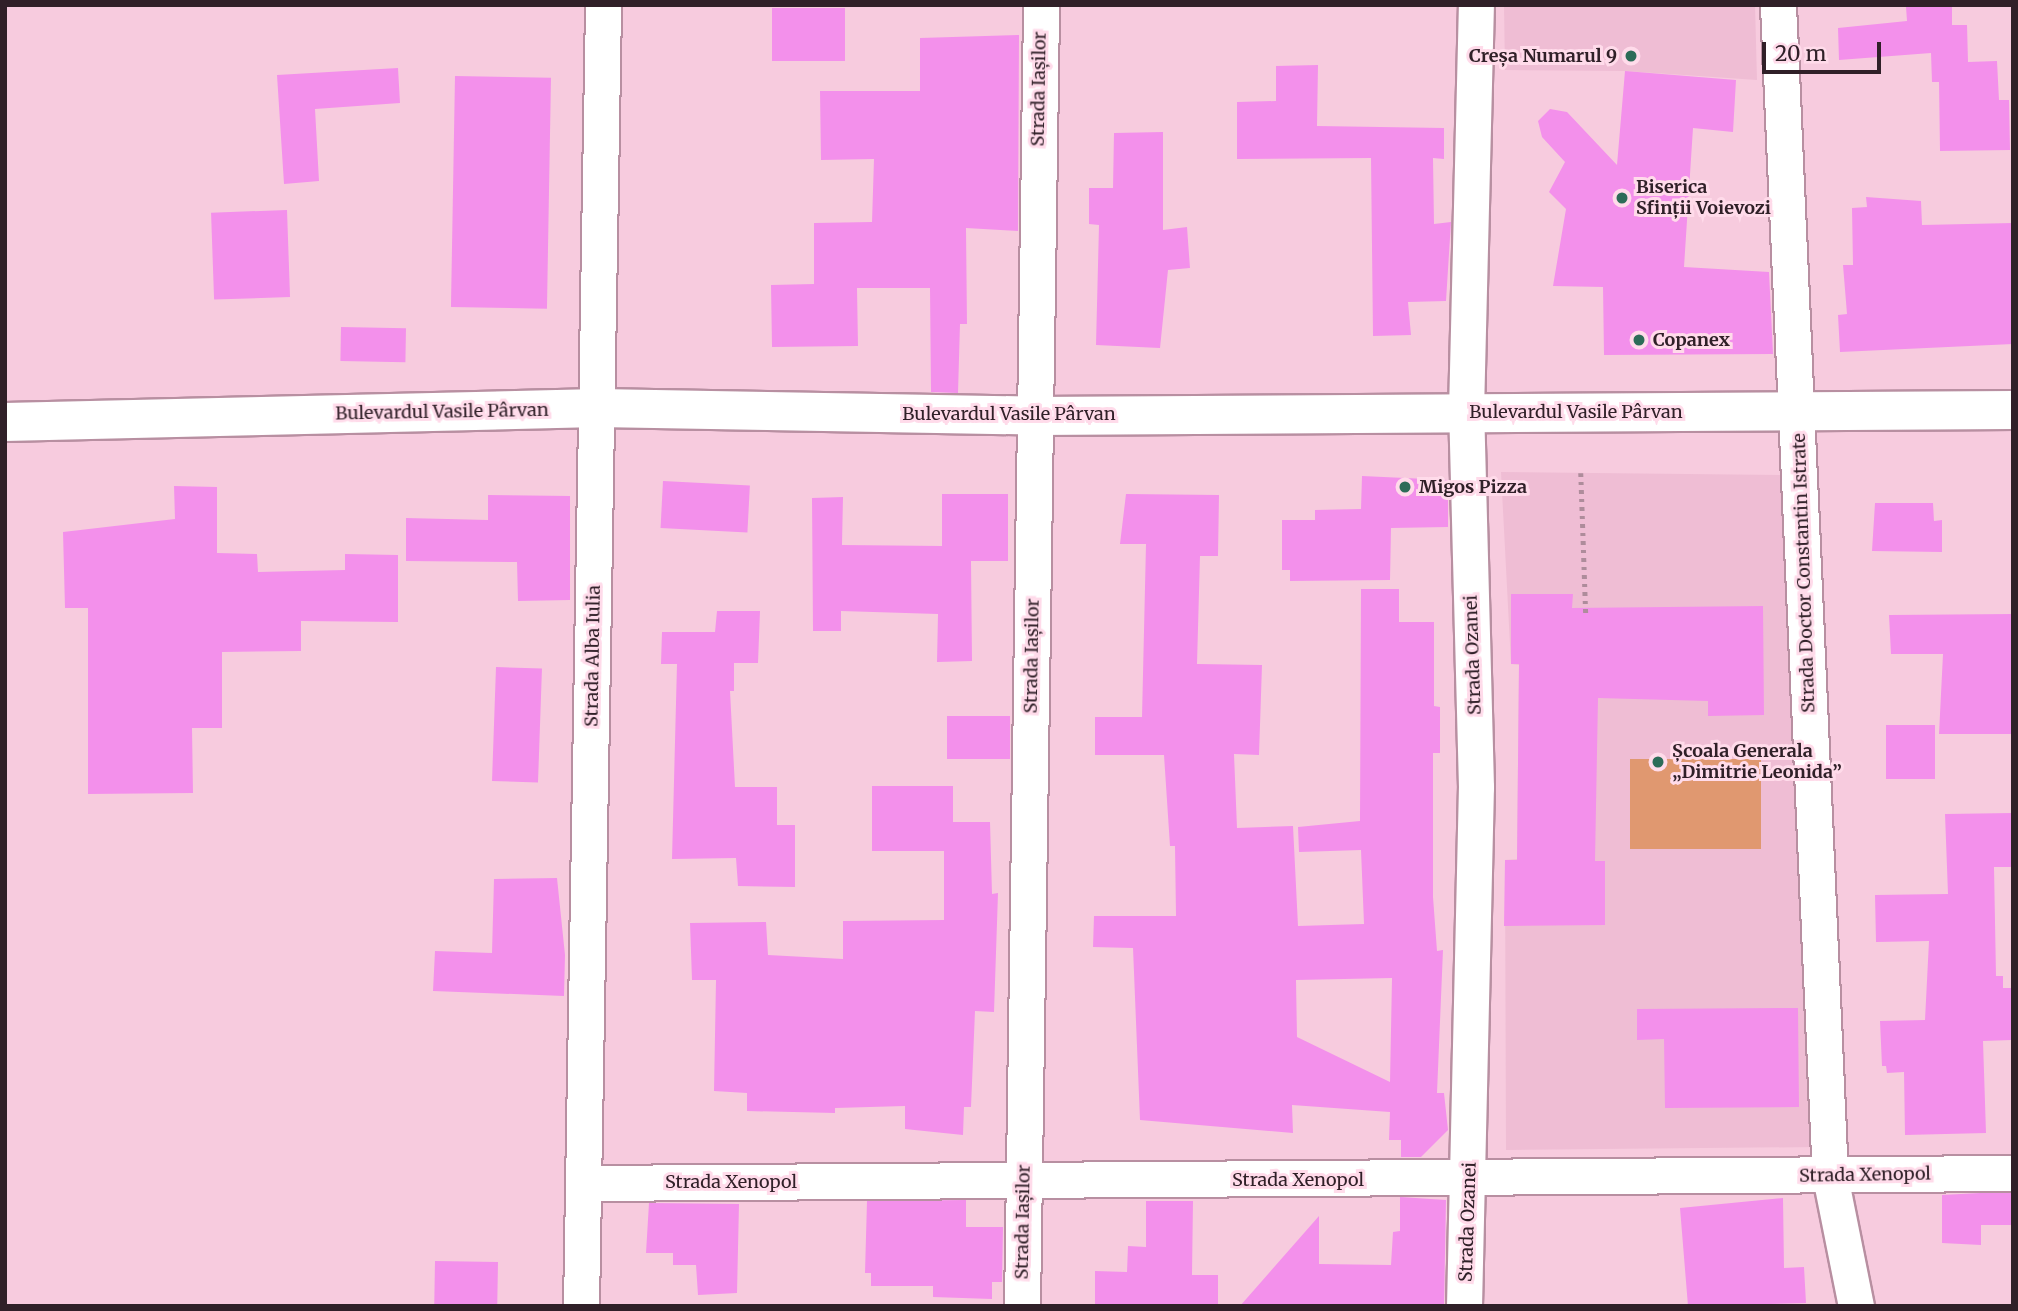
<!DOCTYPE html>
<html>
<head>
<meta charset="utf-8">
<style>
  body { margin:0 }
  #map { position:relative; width:2018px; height:1311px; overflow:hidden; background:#f7cbde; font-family:Merriweather,serif }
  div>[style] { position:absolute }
  .built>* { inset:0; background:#efbdd4 }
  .green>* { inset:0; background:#e09870; transform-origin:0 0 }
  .building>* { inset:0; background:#f390eb; transform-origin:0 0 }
  .path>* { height:4.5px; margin-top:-2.25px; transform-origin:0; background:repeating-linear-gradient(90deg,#ae8c9b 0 3.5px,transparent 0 8.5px) }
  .roads { filter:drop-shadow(2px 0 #b88fa1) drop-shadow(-2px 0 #b88fa1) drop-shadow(0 2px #b88fa1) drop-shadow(0 -2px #b88fa1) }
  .street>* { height:35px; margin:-17.5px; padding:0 17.5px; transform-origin:17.5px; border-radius:17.5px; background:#fff }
  .secondary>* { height:38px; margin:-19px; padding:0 19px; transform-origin:19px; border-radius:19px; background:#fff }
  .dots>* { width:19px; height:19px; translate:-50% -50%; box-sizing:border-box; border:4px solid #ffdbea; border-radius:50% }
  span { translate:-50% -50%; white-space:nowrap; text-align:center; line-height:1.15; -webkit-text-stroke:6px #ffdbea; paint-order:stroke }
  .poi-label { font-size:18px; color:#302028; font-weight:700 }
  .right { translate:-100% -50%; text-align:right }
  .left { translate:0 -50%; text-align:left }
  .street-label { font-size:18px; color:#302028 }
  .frame { position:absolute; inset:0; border:7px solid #302028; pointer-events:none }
  .scale { position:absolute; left:1762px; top:42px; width:119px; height:32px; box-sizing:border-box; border:4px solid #302028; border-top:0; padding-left:9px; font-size:21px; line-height:24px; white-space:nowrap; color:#302028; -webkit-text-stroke:5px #ffdbea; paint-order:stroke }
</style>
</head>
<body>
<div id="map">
  <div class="built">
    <i style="clip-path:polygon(1504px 5px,1755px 5px,1757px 80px,1625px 71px,1505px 70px)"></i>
    <i style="clip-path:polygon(1501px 472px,1783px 475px,1817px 1147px,1506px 1150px,1505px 860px,1517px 859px,1519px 665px,1511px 664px)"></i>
  </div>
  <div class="green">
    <i style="left:1630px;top:759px;width:131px;height:90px"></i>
  </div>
  <div class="building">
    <i style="clip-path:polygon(1952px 5px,1952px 25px,1967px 25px,1968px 62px,1997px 61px,1999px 100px,2009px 100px,2010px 150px,1940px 151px,1939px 82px,1932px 82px,1931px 53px,1839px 60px,1838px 28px,1907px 21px,1906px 7px)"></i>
    <i style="left:772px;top:8px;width:73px;height:53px"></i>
    <i style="clip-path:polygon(1019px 35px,1018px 231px,966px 228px,967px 324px,960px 324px,958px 393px,931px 392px,930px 288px,857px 288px,858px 346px,772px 347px,771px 285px,814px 284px,814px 223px,872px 222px,874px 159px,821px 160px,820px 91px,920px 91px,920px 38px)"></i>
    <i style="clip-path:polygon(1318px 65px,1317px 126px,1444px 128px,1444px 159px,1433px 158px,1434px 224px,1451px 222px,1446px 301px,1408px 302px,1411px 335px,1373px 336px,1371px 158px,1237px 159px,1237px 102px,1276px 101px,1276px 66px)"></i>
    <i style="clip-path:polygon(398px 68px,400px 103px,315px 109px,319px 181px,284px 184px,277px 75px)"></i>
    <i style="clip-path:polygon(1625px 71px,1736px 80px,1733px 132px,1693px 128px,1684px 267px,1769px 272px,1773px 354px,1604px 355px,1603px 287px,1553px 286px,1566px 209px,1549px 192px,1565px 162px,1542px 137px,1538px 121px,1550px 109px,1567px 112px,1617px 165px)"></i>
    <i style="left:455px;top:76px;width:96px;height:231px;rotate:1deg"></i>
    <i style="clip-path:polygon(1163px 132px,1163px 230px,1187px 227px,1190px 268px,1168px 270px,1160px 348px,1096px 345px,1099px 225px,1089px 224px,1089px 188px,1113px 188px,1114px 133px)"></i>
    <i style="clip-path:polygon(1866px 197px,1921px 201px,1922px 225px,2013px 223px,2013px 344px,1840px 352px,1838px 315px,1847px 314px,1843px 265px,1853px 265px,1852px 208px,1867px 207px)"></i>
    <i style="left:287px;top:210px;width:87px;height:76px;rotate:88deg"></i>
    <i style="left:341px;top:327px;width:65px;height:34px;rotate:1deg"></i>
    <i style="clip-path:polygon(1362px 476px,1448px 480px,1448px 527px,1391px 528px,1390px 580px,1290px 581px,1290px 570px,1282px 570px,1282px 520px,1315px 520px,1315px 510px,1361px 509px)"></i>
    <i style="left:663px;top:481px;width:87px;height:47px;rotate:3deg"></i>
    <i style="clip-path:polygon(174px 486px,217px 487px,217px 553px,257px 554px,258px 572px,345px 570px,345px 554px,398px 555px,398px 622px,301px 621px,301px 651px,222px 652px,222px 728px,192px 728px,193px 793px,88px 794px,88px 608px,65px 608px,63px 532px,175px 519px)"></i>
    <i style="clip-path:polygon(942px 494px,1008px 494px,1008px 561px,971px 561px,972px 661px,937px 662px,938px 614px,841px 611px,841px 631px,813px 631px,812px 498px,843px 497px,842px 545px,942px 546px)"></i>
    <i style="clip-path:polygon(evenodd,1126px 494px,1219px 495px,1218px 556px,1200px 556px,1197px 664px,1262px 665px,1259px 755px,1234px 754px,1237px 828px,1293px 826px,1298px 926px,1364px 924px,1361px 850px,1299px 852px,1298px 827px,1360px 821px,1361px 589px,1399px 589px,1399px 622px,1434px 622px,1434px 706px,1440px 707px,1440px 753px,1433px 753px,1433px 897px,1437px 951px,1443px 950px,1437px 1093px,1444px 1093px,1448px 1130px,1421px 1157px,1401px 1157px,1401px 1140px,1389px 1140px,1390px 1112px,1292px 1105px,1293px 1133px,1140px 1120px,1133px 948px,1093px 947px,1094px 916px,1176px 916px,1175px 846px,1170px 846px,1164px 755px,1095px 755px,1095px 717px,1142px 717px,1146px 544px,1120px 544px,1126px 494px,1392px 978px,1390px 1082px,1297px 1037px,1296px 980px,1392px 978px)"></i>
    <i style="clip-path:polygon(488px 495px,570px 496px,570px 600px,518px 601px,517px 562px,406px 561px,406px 518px,488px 520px)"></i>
    <i style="clip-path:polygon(1875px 503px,1933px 503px,1934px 521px,1942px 520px,1942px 552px,1872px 551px)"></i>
    <i style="clip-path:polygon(1511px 594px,1573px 594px,1572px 608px,1763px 606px,1764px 715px,1708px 716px,1708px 701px,1598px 698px,1595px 861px,1605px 861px,1605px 925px,1504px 926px,1505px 860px,1517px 860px,1519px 664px,1511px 664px)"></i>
    <i style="clip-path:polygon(717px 611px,760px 611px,758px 663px,734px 663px,734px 691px,730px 691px,735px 787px,777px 787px,777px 825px,795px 825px,795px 887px,738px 886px,736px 858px,672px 859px,677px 664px,661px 664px,662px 632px,715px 632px)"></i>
    <i style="clip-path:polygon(2013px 614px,2013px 734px,1939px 734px,1943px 654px,1891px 654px,1889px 615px)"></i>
    <i style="left:496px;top:667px;width:46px;height:114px;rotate:2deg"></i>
    <i style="left:947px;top:716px;width:63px;height:43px"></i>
    <i style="left:1886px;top:725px;width:49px;height:54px"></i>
    <i style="clip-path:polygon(872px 786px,953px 786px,953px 822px,990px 822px,992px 894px,998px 893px,994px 1012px,975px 1011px,971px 1107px,964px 1107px,963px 1135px,905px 1129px,905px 1106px,835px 1108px,835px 1113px,747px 1111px,747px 1093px,714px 1091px,716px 980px,692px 980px,690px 923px,766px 922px,768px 955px,843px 959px,843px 921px,944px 920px,944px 851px,872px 851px)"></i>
    <i style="clip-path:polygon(2013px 813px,2013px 867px,1994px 867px,1996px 976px,2003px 976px,2003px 988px,2012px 988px,2011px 1040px,1983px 1041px,1986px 1133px,1905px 1135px,1904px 1072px,1887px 1073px,1886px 1066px,1882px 1066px,1880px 1021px,1925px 1020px,1929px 941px,1876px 942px,1875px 895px,1948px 894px,1945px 814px)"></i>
    <i style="clip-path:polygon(557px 878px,565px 955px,564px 996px,433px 991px,435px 951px,492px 953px,494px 879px)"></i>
    <i style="clip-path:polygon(1798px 1008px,1799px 1107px,1665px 1108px,1664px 1039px,1637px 1040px,1637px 1009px)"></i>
    <i style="clip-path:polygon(1980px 1193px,2012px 1193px,2013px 1225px,1981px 1225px,1981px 1245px,1942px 1243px,1942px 1195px)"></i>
    <i style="clip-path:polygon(1400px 1197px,1446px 1200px,1444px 1306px,1240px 1306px,1319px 1216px,1319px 1264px,1391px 1265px,1393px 1232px,1400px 1231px)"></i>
    <i style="clip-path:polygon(1783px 1198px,1784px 1268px,1804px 1267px,1806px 1303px,1688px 1306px,1680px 1208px)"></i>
    <i style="clip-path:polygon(966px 1200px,966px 1227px,1003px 1227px,1002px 1282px,992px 1282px,992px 1299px,933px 1297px,933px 1286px,871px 1286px,871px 1273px,865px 1273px,867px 1201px)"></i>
    <i style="clip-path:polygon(1146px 1201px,1193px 1201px,1192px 1275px,1218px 1275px,1218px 1306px,1095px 1306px,1095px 1271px,1127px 1272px,1128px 1246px,1146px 1247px)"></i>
    <i style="clip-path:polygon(649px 1203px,739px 1204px,737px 1293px,698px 1295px,696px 1265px,673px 1265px,673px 1253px,646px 1253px)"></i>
    <i style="left:498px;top:1262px;width:44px;height:63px;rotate:91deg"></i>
  </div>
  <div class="path">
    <i style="left:1581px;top:473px;width:142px;rotate:88deg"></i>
  </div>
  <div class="roads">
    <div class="street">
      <i style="left:1778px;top:5px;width:1172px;rotate:87.46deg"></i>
      <i style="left:1830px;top:1176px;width:133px;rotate:78.7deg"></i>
      <i style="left:583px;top:1183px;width:1430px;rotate:-0.4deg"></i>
      <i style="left:581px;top:1306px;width:1301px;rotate:-89.03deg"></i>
      <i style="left:1022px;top:1306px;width:1301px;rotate:-89.16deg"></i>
      <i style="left:1464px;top:1306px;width:519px;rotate:-88.68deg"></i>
      <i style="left:1476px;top:787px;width:376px;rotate:-91.5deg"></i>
      <i style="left:1466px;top:411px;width:406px;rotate:-88.6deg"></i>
    </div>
    <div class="secondary">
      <i style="left:5px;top:422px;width:593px;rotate:-1.35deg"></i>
      <i style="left:598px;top:408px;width:437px;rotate:1deg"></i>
      <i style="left:1035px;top:416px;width:978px;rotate:-0.35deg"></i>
    </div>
  </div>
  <div class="dots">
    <i style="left:1631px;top:56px;background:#2d6c58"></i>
    <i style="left:1622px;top:198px;background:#2d6c58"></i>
    <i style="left:1639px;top:340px;background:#2d6c58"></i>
    <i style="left:1405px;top:487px;background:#2d6c58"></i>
    <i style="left:1658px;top:762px;background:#2d6c58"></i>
  </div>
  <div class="poi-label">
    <span class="right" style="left:1617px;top:56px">Creșa Numarul 9</span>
    <span class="left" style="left:1636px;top:198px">Biserica<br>Sfinții Voievozi</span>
    <span class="left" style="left:1653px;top:340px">Copanex</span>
    <span class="left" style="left:1419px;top:487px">Migos Pizza</span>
    <span class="left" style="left:1672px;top:762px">Școala Generala<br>„Dimitrie Leonida”</span>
  </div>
  <div class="street-label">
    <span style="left:1039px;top:89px;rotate:-89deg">Strada Iașilor</span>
    <span style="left:442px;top:412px;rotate:-1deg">Bulevardul Vasile Pârvan</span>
    <span style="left:1576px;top:412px">Bulevardul Vasile Pârvan</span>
    <span style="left:1009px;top:414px">Bulevardul Vasile Pârvan</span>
    <span style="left:1804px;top:573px;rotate:-92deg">Strada Doctor Constantin Istrate</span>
    <span style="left:1473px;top:655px;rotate:-92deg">Strada Ozanei</span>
    <span style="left:593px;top:656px;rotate:-89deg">Strada Alba Iulia</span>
    <span style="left:1032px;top:656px;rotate:-89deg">Strada Iașilor</span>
    <span style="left:1865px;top:1175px;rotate:-1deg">Strada Xenopol</span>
    <span style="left:1298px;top:1180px">Strada Xenopol</span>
    <span style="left:731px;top:1182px">Strada Xenopol</span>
    <span style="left:1023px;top:1222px;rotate:-89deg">Strada Iașilor</span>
    <span style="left:1468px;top:1222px;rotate:-88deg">Strada Ozanei</span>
  </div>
  <div class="frame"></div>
  <div class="scale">20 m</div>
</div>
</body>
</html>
